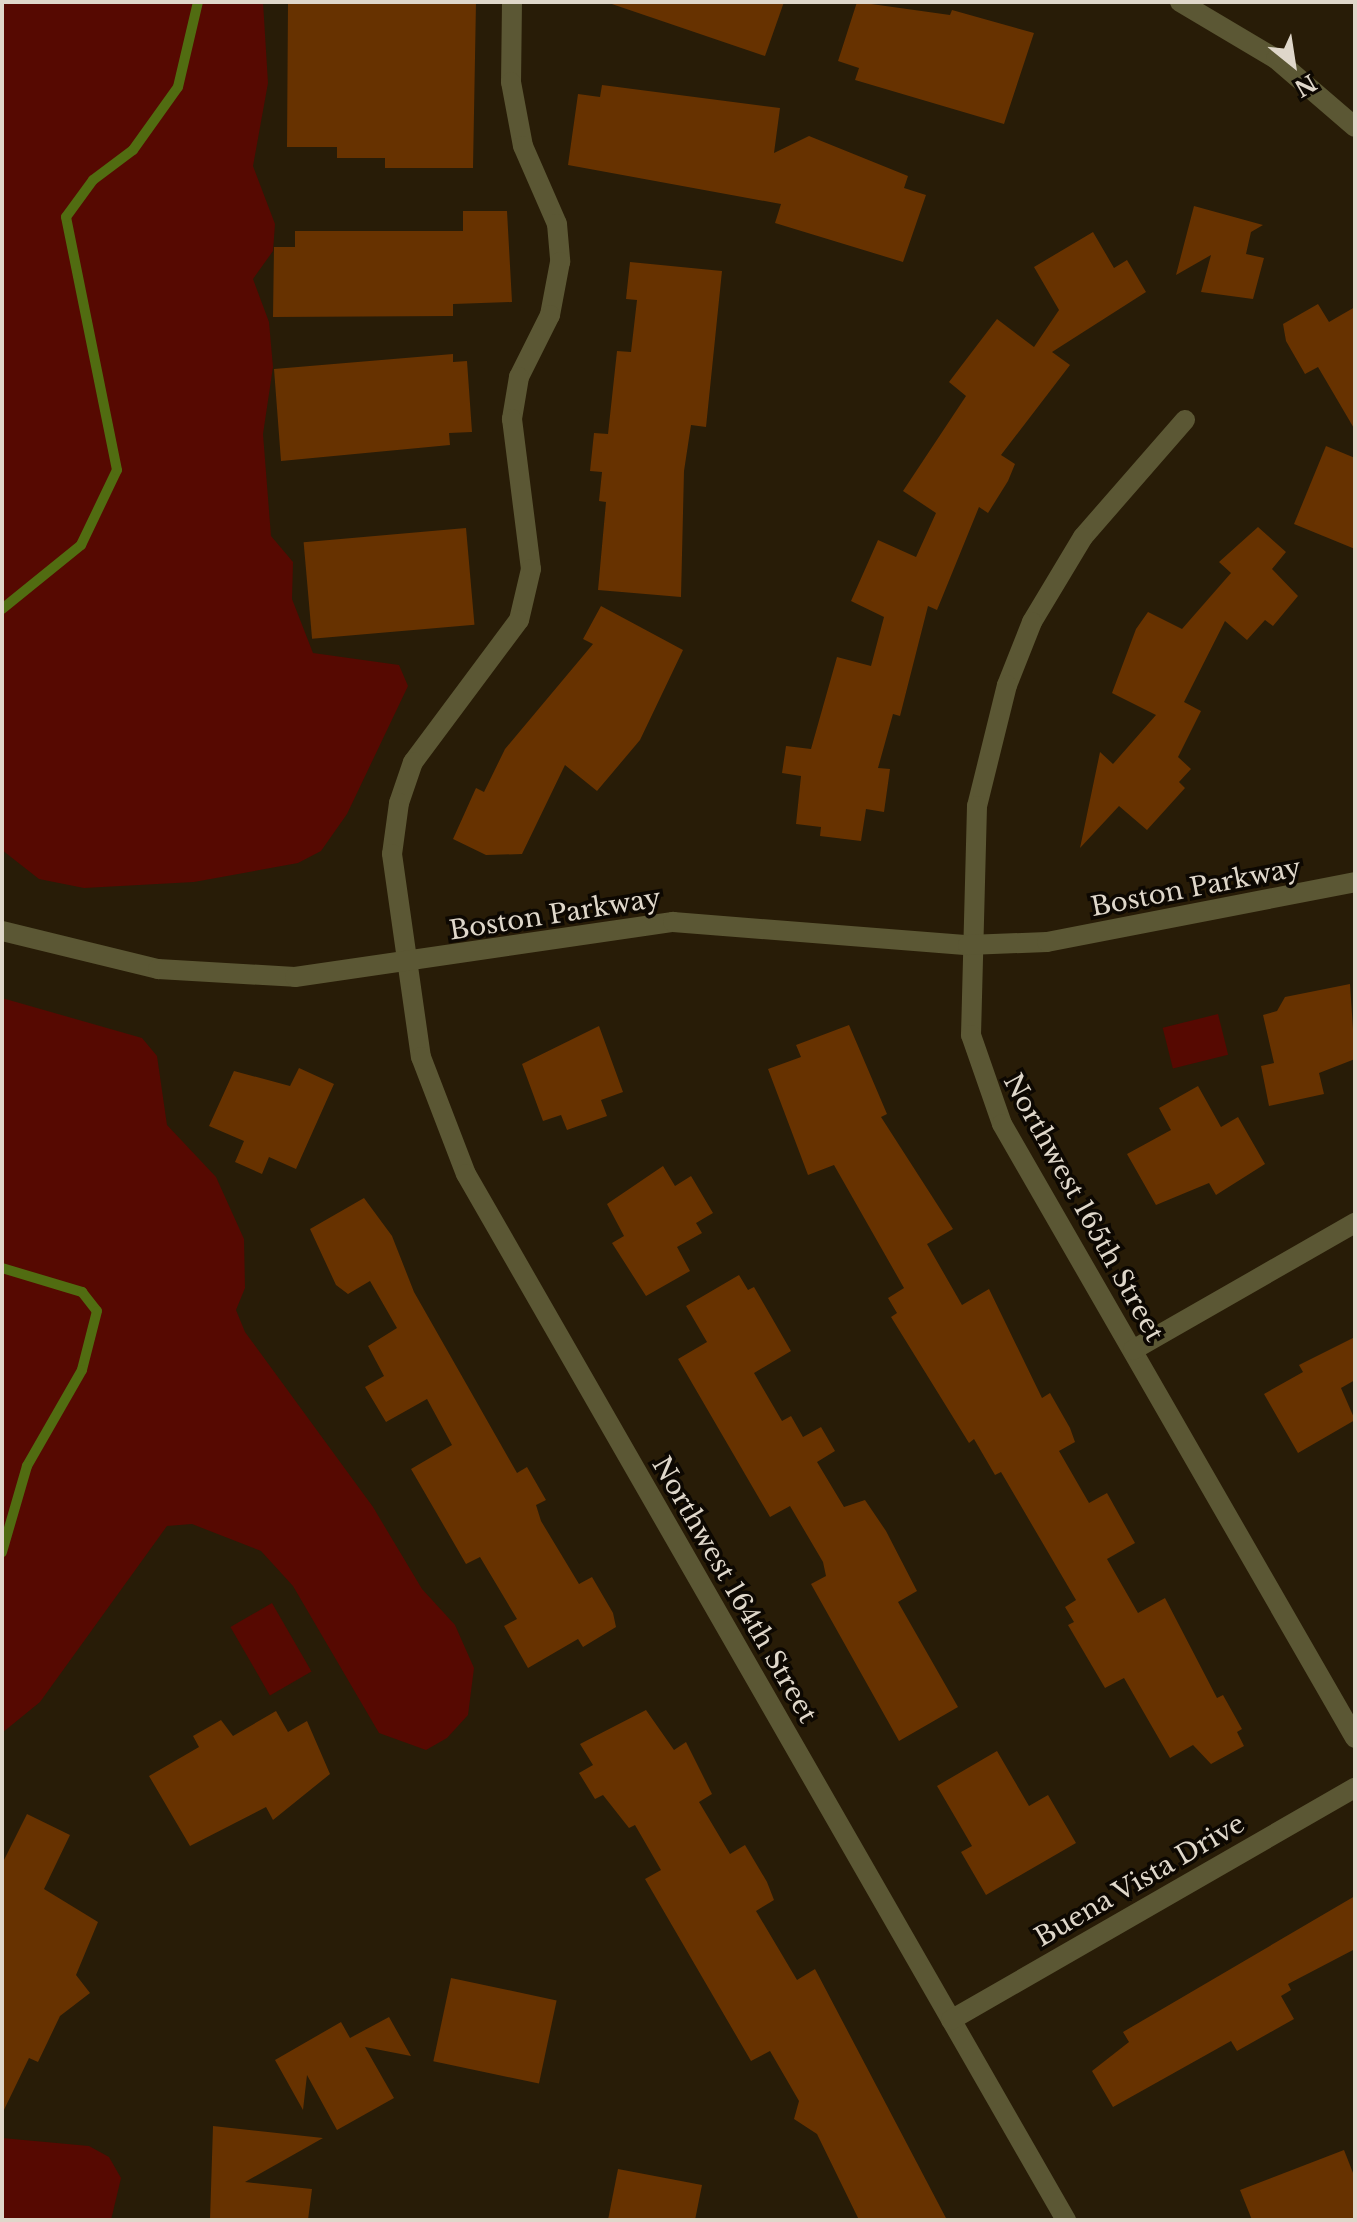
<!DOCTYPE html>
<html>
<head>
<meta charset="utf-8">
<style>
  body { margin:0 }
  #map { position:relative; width:1357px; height:2222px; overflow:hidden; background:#281c07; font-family:"Libre Baskerville",serif }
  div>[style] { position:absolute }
  .green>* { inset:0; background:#560901; transform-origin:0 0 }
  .stream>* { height:10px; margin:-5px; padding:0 5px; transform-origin:5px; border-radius:5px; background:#516c11 }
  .building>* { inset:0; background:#673200; transform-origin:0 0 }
  .street>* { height:20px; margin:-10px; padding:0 10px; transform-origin:10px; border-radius:10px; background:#5b5734 }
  span { translate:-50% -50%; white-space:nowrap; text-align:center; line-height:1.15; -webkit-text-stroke:7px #0d0802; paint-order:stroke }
  .street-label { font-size:26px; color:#dfd7ca }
  .frame { position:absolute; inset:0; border:4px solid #dfd7ca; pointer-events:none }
  .north { position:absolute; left:1253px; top:24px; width:80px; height:80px; -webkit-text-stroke:6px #0d0802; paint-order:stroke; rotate:150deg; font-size:22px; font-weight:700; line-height:32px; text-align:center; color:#dfd7ca }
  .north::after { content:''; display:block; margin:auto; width:28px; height:36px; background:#dfd7ca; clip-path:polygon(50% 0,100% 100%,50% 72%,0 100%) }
</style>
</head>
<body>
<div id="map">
  <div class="green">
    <i style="clip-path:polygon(2px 2px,263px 2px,268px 83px,253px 166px,275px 224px,273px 251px,253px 279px,269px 322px,273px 367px,263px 434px,271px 536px,293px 562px,292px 599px,313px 653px,399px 665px,408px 686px,347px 814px,321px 851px,298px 863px,194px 882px,84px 888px,39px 879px,2px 850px)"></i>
    <i style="clip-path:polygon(2px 998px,142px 1038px,157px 1056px,167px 1125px,216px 1177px,244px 1239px,245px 1288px,236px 1310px,245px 1332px,373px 1507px,422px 1589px,455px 1625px,474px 1668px,468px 1715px,447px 1738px,426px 1750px,379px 1733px,293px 1586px,261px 1551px,192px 1524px,167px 1526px,40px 1702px,2px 1733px)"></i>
    <i style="left:1218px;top:1014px;width:42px;height:57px;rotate:76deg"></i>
    <i style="left:272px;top:1603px;width:79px;height:48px;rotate:60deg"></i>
    <i style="clip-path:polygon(2px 2138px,89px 2146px,109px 2157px,121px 2178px,111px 2220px,2px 2220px)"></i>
  </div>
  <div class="stream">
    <i style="left:2px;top:609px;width:102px;rotate:-39deg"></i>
    <i style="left:81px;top:545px;width:83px;rotate:-64.4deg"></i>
    <i style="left:117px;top:470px;width:258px;rotate:-101.4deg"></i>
    <i style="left:66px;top:217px;width:46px;rotate:-53.9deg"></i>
    <i style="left:93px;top:180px;width:50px;rotate:-36.9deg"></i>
    <i style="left:133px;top:150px;width:77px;rotate:-54.5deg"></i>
    <i style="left:178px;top:87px;width:87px;rotate:-76.8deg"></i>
    <i style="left:2px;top:1268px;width:84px;rotate:16.7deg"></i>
    <i style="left:82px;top:1292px;width:24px;rotate:52deg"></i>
    <i style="left:97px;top:1311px;width:61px;rotate:104.3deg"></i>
    <i style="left:82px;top:1370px;width:111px;rotate:119.8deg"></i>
    <i style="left:27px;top:1466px;width:90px;rotate:106.2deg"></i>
  </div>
  <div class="building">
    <i style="clip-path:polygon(288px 2px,476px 2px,473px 168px,385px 168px,385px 158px,337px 158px,337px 147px,287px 147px)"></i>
    <i style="clip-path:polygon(606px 2px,784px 2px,765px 56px)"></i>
    <i style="clip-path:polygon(857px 2px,950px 15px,952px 10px,1034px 33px,1004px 124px,855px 80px,859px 68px,838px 61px)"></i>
    <i style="clip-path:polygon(602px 85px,780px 108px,774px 153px,809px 136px,908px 176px,904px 188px,926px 195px,903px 262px,775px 223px,781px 204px,568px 165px,578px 94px,600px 97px)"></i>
    <i style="clip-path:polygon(1194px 206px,1263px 225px,1251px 232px,1246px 254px,1264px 258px,1253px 299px,1201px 292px,1211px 255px,1176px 275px)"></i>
    <i style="clip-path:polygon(463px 211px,507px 211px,512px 302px,453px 304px,453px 316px,273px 317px,274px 247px,295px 247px,295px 231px,463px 231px)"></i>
    <i style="clip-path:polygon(1093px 232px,1114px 268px,1127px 260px,1146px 292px,1052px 352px,1070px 365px,1001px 455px,1015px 464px,1008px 481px,988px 513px,979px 507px,937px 610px,928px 606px,900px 716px,893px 714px,878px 768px,890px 769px,884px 812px,866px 809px,861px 841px,820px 836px,821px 827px,796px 824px,801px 776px,782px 773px,786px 746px,811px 749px,837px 657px,871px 666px,884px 617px,851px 601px,878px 540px,916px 557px,936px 513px,903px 491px,966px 396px,949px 382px,997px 319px,1034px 347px,1059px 310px,1034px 267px)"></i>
    <i style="clip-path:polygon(630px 262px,722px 271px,706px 427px,691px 425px,684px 471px,681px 597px,598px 590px,606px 502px,599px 501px,602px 472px,590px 471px,594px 433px,608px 434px,617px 351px,631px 352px,637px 300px,626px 299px)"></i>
    <i style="clip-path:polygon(1318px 304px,1329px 322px,1355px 307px,1355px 430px,1318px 367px,1305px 374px,1286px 341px,1283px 324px)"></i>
    <i style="clip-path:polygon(453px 354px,453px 362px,467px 361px,472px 432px,449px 433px,450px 445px,281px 461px,274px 369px)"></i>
    <i style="clip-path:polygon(1326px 446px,1355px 458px,1355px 549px,1294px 524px)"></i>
    <i style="clip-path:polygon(1258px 527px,1286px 552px,1272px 569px,1298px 596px,1273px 626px,1265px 620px,1247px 640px,1225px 621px,1184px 702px,1201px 711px,1178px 757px,1191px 769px,1179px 782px,1185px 788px,1147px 830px,1119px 806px,1080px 848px,1100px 752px,1113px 764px,1156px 715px,1112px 693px,1136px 629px,1148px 612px,1182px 629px,1231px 573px,1219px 562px)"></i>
    <i style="left:466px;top:528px;width:97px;height:163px;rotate:85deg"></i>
    <i style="clip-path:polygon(601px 606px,683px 650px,640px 740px,597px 791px,565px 765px,522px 854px,486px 855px,453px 839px,476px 788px,484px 792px,505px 749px,593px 644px,583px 639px)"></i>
    <i style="clip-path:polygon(1350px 984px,1355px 1059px,1319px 1073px,1324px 1094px,1269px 1106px,1261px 1066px,1274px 1063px,1263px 1015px,1277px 1011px,1285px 997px)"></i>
    <i style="clip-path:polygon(849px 1025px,887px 1114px,881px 1117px,953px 1229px,927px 1244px,962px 1305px,989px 1289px,1042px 1398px,1050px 1393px,1070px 1428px,1075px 1442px,1059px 1451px,1089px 1503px,1107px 1493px,1135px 1543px,1107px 1559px,1138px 1613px,1165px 1598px,1217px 1698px,1223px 1695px,1242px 1729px,1237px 1732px,1244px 1746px,1211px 1764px,1193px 1745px,1170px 1758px,1124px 1678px,1105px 1688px,1068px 1625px,1074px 1622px,1065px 1607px,1076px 1600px,1001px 1472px,995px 1475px,974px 1439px,969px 1443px,891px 1317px,897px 1313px,888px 1298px,904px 1288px,834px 1165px,808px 1175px,768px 1069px,801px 1057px,796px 1045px)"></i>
    <i style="clip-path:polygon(599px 1026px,623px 1092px,601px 1100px,607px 1116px,567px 1130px,561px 1115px,543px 1121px,522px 1064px)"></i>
    <i style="clip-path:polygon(299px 1068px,334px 1084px,296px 1169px,269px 1157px,262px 1174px,235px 1162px,244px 1141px,209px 1126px,234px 1071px,290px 1086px)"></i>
    <i style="clip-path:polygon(1198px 1086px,1221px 1127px,1238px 1117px,1265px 1164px,1216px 1195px,1209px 1183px,1156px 1205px,1127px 1154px,1171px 1130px,1159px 1108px)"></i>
    <i style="clip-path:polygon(663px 1166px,675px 1186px,691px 1176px,713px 1213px,696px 1223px,702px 1233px,677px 1247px,690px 1271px,646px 1296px,612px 1243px,624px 1236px,607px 1204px)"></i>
    <i style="clip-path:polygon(364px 1198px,392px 1236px,414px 1292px,517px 1473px,527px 1467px,546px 1500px,536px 1505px,541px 1521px,579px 1584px,592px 1577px,613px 1613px,616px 1627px,583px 1647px,578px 1639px,528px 1668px,504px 1626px,517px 1619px,480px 1557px,466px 1564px,411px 1469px,452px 1445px,427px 1399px,386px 1422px,365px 1387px,384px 1376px,368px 1346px,397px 1328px,370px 1281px,348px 1294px,336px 1285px,310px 1229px)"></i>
    <i style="clip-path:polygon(739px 1275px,748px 1290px,754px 1287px,791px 1351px,754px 1373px,782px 1421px,791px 1416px,803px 1437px,821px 1427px,835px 1451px,817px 1462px,844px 1507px,865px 1500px,886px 1531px,917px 1591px,898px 1602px,958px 1707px,899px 1741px,811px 1584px,826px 1576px,823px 1562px,790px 1506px,770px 1517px,678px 1359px,707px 1342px,686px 1306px)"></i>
    <i style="clip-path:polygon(1355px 1337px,1355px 1380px,1341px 1388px,1355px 1420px,1298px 1453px,1264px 1394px,1303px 1372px,1299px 1365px)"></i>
    <i style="clip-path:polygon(646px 1710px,674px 1750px,686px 1742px,712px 1794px,699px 1802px,730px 1854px,745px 1845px,767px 1882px,774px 1900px,756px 1911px,797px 1980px,815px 1969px,947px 2220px,859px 2220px,817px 2134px,794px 2119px,799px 2101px,770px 2051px,751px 2061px,645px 1879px,661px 1870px,635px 1825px,629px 1828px,603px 1795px,595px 1799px,579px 1773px,593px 1765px,580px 1744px)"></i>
    <i style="clip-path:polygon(276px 1711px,288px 1732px,307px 1721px,330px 1774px,273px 1820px,266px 1807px,190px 1846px,149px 1776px,199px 1747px,193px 1736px,221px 1720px,233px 1736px)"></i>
    <i style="clip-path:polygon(997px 1751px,1029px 1806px,1048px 1795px,1076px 1843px,986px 1895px,961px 1852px,972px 1846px,937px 1786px)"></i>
    <i style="clip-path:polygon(27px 1814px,70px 1835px,44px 1889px,98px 1922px,76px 1975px,90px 1993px,60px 2016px,38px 2062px,29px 2058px,2px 2114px,2px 1864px)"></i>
    <i style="clip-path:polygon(1355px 1896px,1355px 1949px,1288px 1984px,1291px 1990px,1281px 1996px,1294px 2019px,1237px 2051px,1231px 2041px,1113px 2107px,1092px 2071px,1129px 2042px,1123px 2032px)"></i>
    <i style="left:451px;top:1978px;width:108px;height:85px;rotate:12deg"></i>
    <i style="clip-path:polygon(389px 2017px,411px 2056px,365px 2047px,394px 2098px,337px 2130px,307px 2075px,303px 2110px,275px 2060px,341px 2022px,350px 2038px)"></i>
    <i style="clip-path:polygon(213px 2126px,323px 2138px,245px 2182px,312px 2189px,308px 2220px,210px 2220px)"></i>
    <i style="clip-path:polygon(1344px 2150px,1355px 2178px,1355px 2220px,1252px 2220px,1240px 2190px)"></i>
    <i style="clip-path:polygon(618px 2169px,702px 2185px,695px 2220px,608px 2220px)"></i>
  </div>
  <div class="street">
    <i style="left:512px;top:2px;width:80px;rotate:90.7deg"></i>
    <i style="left:511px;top:82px;width:65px;rotate:79.4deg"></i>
    <i style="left:523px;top:146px;width:85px;rotate:66.4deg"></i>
    <i style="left:557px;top:224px;width:38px;rotate:85deg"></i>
    <i style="left:560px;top:262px;width:54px;rotate:100.7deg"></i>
    <i style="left:550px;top:315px;width:69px;rotate:116.6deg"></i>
    <i style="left:519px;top:377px;width:43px;rotate:99.5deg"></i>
    <i style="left:512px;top:419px;width:151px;rotate:82.8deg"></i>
    <i style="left:531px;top:569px;width:52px;rotate:103.2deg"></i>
    <i style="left:519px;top:620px;width:177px;rotate:126.7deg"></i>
    <i style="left:413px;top:762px;width:43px;rotate:108.9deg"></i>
    <i style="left:399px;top:803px;width:51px;rotate:97.8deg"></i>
    <i style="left:392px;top:854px;width:205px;rotate:81.9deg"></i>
    <i style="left:421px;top:1057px;width:125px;rotate:69deg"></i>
    <i style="left:466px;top:1174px;width:1206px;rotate:60.16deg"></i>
    <i style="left:1180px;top:2px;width:112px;rotate:30.7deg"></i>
    <i style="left:1276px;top:59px;width:104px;rotate:40.7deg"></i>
    <i style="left:1185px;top:420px;width:155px;rotate:131.1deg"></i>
    <i style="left:1083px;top:537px;width:99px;rotate:121deg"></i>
    <i style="left:1032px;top:622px;width:68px;rotate:111.6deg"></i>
    <i style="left:1007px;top:685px;width:125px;rotate:103.9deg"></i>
    <i style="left:977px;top:806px;width:229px;rotate:91.5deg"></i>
    <i style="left:971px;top:1035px;width:94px;rotate:70.8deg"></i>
    <i style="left:1002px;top:1124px;width:708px;rotate:60.1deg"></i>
    <i style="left:2px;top:931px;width:161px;rotate:13.7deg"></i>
    <i style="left:158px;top:969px;width:137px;rotate:3.3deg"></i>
    <i style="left:295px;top:977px;width:382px;rotate:-8.3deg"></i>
    <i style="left:673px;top:922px;width:296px;rotate:4.5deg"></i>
    <i style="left:968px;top:945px;width:79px;rotate:-2.2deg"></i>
    <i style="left:1047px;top:942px;width:314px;rotate:-11deg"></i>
    <i style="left:1133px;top:1350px;width:256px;rotate:-29.8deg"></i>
    <i style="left:951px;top:2020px;width:466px;rotate:-29.9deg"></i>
  </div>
  <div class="street-label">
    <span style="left:1196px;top:888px;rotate:-11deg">Boston Parkway</span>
    <span style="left:555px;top:915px;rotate:-9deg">Boston Parkway</span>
    <span style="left:1083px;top:1208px;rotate:61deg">Northwest 165th Street</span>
    <span style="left:734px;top:1590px;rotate:60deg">Northwest 164th Street</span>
    <span style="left:1140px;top:1881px;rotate:-30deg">Buena Vista Drive</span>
  </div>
  <div class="frame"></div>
  <div class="north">N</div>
</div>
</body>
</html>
